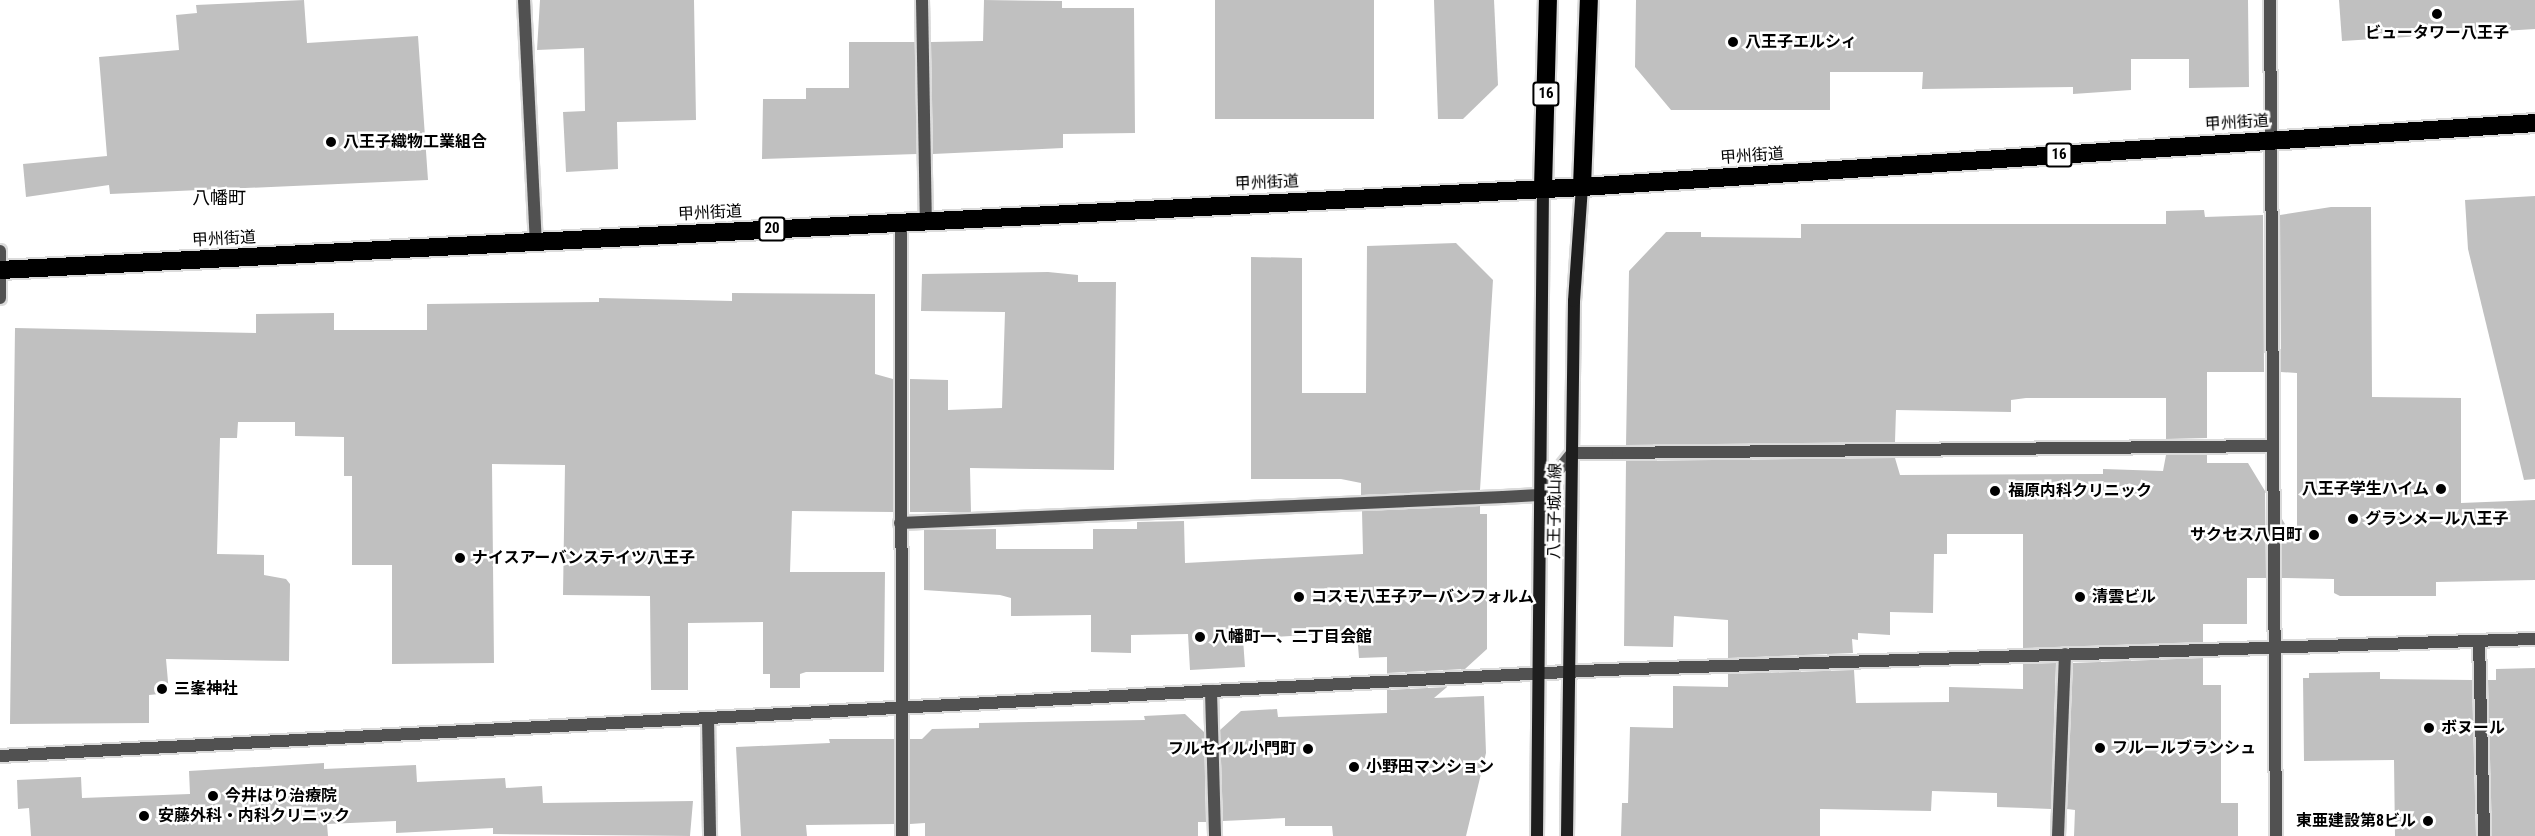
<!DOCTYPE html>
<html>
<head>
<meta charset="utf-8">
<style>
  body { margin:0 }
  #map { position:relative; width:2535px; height:836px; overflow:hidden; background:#fff; font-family:"Roboto Condensed","Noto Sans JP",sans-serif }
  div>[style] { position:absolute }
  .building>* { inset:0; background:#c0c0c0; transform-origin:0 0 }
  .roads { filter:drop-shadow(2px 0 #dbdbdb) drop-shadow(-2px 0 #dbdbdb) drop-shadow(0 2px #dbdbdb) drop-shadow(0 -2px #dbdbdb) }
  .lane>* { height:12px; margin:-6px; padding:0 6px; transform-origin:6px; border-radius:6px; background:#515151 }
  .street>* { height:12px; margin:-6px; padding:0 6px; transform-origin:6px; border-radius:6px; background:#515151 }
  .secondary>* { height:12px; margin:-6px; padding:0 6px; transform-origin:6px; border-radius:6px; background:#1e1e1e }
  .highway>* { height:18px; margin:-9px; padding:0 9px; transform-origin:9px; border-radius:9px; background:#000 }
  .dots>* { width:16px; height:16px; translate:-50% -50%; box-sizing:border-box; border:3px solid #fff; border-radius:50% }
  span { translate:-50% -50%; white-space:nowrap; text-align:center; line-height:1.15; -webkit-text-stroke:5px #fff; paint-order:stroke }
  .shield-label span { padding:2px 4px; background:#fff; border:2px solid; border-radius:4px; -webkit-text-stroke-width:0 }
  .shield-label { font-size:15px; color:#000; font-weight:700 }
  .poi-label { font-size:16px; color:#000; font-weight:700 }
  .left { translate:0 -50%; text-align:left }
  .right { translate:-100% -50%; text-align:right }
  .street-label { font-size:16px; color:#000 }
  .neighbourhood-label { font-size:18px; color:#000 }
</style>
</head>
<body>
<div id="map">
  <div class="building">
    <i style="clip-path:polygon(304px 0,307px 43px,418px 36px,428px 180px,110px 194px,109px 185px,26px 197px,23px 164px,107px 156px,99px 57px,179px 50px,176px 15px,197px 13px,196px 5px)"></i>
    <i style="clip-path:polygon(540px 0,694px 0,696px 120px,617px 122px,618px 169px,566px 172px,563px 112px,585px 111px,584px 48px,537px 50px)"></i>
    <i style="clip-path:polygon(984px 0,1062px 1px,1062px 8px,1134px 8px,1135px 133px,1063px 134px,1063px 148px,933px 154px,931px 42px,983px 41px)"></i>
    <i style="left:1215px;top:0;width:159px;height:119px"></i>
    <i style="clip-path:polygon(1434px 0,1494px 0,1498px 85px,1463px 119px,1438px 119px)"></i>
    <i style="clip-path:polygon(1636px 0,2248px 0,2249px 87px,2189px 88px,2189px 59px,2131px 59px,2131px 90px,2073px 94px,2073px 87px,1922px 89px,1923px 72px,1830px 72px,1830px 110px,1671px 110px,1635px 67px)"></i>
    <i style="clip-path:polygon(2339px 0,2535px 0,2535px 29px,2342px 41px)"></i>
    <i style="clip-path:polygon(849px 42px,915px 42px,917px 154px,762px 159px,763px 99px,806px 99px,806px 88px,849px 88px)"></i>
    <i style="clip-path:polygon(2535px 196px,2535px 479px,2524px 480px,2468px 249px,2465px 200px)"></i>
    <i style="clip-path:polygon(2331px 207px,2371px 207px,2372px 397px,2461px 398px,2461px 503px,2535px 500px,2535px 580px,2436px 582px,2436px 596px,2340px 596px,2334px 593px,2334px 579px,2282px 578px,2282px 519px,2297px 544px,2297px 373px,2281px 372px,2280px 215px)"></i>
    <i style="clip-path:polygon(2204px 210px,2205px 217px,2263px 215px,2264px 372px,2207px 372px,2207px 438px,2166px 439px,2166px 398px,2026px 398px,2011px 400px,2011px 412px,1896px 410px,1895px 442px,1626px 445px,1629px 271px,1666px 232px,1701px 232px,1701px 237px,1801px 238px,1801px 224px,2166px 224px,2166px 211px)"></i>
    <i style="clip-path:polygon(1456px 243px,1493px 280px,1480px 490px,1361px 495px,1361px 483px,1341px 479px,1251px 479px,1251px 257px,1302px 258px,1302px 393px,1366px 393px,1367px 246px)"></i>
    <i style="clip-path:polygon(1048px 272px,1078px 275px,1078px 282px,1116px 282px,1114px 470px,970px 468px,971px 512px,910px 512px,910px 379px,948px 380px,948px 410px,1002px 408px,1005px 312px,921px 311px,922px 274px)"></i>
    <i style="clip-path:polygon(732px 293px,875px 294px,875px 374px,893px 379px,893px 512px,792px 511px,790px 572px,885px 572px,884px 672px,806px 672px,800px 674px,800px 688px,770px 688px,770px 674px,763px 674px,763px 622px,688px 623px,688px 690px,651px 690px,650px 596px,563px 595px,565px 465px,492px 464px,494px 663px,392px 664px,392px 565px,352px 565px,352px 476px,344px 476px,344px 437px,295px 436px,295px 422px,238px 422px,237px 438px,220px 438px,217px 554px,264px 555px,264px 575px,286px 579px,290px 584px,289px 661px,166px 659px,169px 693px,149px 695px,149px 723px,10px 724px,15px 328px,256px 333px,256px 314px,334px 313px,334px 330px,427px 330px,427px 304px,599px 302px,599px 298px,732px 301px)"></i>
    <i style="clip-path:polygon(2166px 455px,2207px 455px,2207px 463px,2248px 463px,2265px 491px,2266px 578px,2247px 578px,2247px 624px,2203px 624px,2203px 642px,2023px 648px,2023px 534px,1947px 534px,1947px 554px,1934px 554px,1933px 613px,1890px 612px,1890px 635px,1858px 633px,1858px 640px,1852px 639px,1853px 653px,1728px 658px,1728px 620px,1674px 616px,1673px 647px,1624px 646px,1626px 461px,1895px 458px,1900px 475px,2103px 474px,2103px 469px,2163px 471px)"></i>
    <i style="clip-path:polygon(1480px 506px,1480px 514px,1487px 514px,1487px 649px,1465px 669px,1387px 673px,1387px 657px,1359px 658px,1357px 632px,1243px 639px,1245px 667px,1190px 670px,1188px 634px,1131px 635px,1131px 653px,1091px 652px,1091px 615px,1011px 616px,1011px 598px,1000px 595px,924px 590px,924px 530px,996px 529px,996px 549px,1093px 549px,1093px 529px,1137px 529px,1137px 522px,1184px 521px,1185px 563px,1363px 554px,1362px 511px)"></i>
    <i style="clip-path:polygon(2203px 658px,2203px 685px,2221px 685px,2221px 803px,2238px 803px,2238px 836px,2074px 836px,2075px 810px,2067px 809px,2073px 663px)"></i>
    <i style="clip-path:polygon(2056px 663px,2051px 809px,1997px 807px,1997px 793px,1932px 791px,1931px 811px,1820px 809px,1820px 836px,1621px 836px,1622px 803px,1628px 803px,1630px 727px,1673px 728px,1673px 686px,1728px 687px,1728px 674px,1854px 670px,1856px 703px,1949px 702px,1949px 687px,2023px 689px,2023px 664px)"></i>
    <i style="clip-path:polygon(2535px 668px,2535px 836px,2492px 836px,2488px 680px,2496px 680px,2496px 669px)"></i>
    <i style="clip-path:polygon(2380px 672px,2380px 679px,2472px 680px,2476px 836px,2395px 836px,2394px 760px,2304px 761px,2303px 678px,2309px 678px,2309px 673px)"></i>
    <i style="clip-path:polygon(1447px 687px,1434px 698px,1484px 696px,1486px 753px,1466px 836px,1333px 836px,1332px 826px,1285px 826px,1285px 818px,1223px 821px,1220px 730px,1241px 711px,1277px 709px,1278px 717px,1387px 713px,1387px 690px)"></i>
    <i style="clip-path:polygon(1185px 714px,1204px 732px,1206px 822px,1198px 822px,1198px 836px,925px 836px,925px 823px,910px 824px,910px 739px,922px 739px,932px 729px,979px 728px,979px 723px,1145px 720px,1144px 716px)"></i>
    <i style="clip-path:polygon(829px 739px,894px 739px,894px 824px,806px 825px,807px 836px,741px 836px,736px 747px,830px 743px)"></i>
    <i style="clip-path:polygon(324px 763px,324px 769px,416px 765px,417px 782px,505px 778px,506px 788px,542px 786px,543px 803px,693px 801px,690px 836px,493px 834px,493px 828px,396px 833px,396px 821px,327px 824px,328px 836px,31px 836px,29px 808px,18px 809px,17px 780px,81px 777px,82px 798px,190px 794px,189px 771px)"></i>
  </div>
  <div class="roads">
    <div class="lane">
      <i style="left:524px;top:0;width:242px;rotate:87.2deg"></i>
      <i style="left:1607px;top:453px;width:664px;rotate:-0.6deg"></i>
      <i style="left:900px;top:523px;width:604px;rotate:-2.47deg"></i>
      <i style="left:2479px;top:641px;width:195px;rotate:88.5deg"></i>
      <i style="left:708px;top:718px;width:118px;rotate:89deg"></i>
    </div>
    <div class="street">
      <i style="left:922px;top:0;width:221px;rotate:89deg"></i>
      <i style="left:2270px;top:0;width:836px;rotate:89.59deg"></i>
      <i style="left:901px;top:222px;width:614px;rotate:89.91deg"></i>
      <i style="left:0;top:251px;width:47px;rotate:90deg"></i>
      <i style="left:1503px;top:497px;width:36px;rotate:-3deg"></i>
      <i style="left:1539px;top:495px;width:53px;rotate:-51.8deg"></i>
      <i style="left:1572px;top:453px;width:35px"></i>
      <i style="left:1211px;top:691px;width:145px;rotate:88.4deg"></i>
      <i style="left:0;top:756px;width:1606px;rotate:-3.07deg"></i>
      <i style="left:1604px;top:670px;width:932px;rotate:-1.91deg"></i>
      <i style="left:2058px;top:836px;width:182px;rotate:-87.8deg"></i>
    </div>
    <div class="secondary">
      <i style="left:1537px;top:836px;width:648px;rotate:-89.47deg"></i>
      <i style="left:1567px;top:836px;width:535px;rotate:-89.25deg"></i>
      <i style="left:1574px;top:301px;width:114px;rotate:-86deg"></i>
    </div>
    <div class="highway">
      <i style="left:1582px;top:187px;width:187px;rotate:-87.9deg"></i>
      <i style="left:1543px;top:188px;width:188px;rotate:-88.5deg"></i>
      <i style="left:0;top:270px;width:1584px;rotate:-3deg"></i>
      <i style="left:1582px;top:187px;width:955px;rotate:-3.84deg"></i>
    </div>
  </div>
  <div class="dots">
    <i style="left:2437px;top:14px;background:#000"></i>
    <i style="left:1733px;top:42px;background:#000"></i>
    <i style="left:331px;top:142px;background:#000"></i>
    <i style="left:2441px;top:489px;background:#000"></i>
    <i style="left:1995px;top:491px;background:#000"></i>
    <i style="left:2353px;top:519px;background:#000"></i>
    <i style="left:2314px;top:535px;background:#000"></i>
    <i style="left:460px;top:558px;background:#000"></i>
    <i style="left:1299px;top:597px;background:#000"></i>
    <i style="left:2080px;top:597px;background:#000"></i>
    <i style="left:1200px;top:637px;background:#000"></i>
    <i style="left:162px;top:689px;background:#000"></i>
    <i style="left:2429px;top:728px;background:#000"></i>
    <i style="left:2100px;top:748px;background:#000"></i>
    <i style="left:1308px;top:749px;background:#000"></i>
    <i style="left:1354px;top:767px;background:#000"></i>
    <i style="left:213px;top:796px;background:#000"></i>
    <i style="left:144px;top:816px;background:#000"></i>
    <i style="left:2428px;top:821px;background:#000"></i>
  </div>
  <div class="shield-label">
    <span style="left:1546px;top:94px">16</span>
    <span style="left:2059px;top:155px">16</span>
    <span style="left:772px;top:229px">20</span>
  </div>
  <div class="poi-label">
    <span style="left:2437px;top:33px">ビュータワー八王子</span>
    <span class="left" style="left:1745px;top:42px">八王子エルシィ</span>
    <span class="left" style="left:343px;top:142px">八王子織物工業組合</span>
    <span class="right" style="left:2429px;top:489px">八王子学生ハイム</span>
    <span class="left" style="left:2008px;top:491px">福原内科クリニック</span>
    <span class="left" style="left:2365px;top:519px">グランメール八王子</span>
    <span class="right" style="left:2302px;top:535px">サクセス八日町</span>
    <span class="left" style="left:472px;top:558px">ナイスアーバンステイツ八王子</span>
    <span class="left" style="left:1311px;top:597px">コスモ八王子アーバンフォルム</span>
    <span class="left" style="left:2092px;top:597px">清雲ビル</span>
    <span class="left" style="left:1212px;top:637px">八幡町一、二丁目会館</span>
    <span class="left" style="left:174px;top:689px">三峯神社</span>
    <span class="left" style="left:2441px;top:728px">ボヌール</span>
    <span class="left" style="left:2112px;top:748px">フルールブランシュ</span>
    <span class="right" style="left:1296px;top:749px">フルセイル小門町</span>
    <span class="left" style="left:1366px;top:767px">小野田マンション</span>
    <span class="left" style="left:225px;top:796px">今井はり治療院</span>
    <span class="left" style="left:158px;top:816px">安藤外科・内科クリニック</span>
    <span class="right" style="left:2416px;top:821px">東亜建設第8ビル</span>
  </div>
  <div class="street-label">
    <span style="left:2237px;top:123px;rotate:-4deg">甲州街道</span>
    <span style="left:1752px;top:156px;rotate:-4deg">甲州街道</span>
    <span style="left:1267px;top:183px;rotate:-3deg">甲州街道</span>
    <span style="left:710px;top:213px;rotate:-3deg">甲州街道</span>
    <span style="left:224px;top:239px;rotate:-3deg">甲州街道</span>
    <span style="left:1555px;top:511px;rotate:-89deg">八王子城山線</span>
  </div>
  <div class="neighbourhood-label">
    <span style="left:219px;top:198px">八幡町</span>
  </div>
</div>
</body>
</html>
